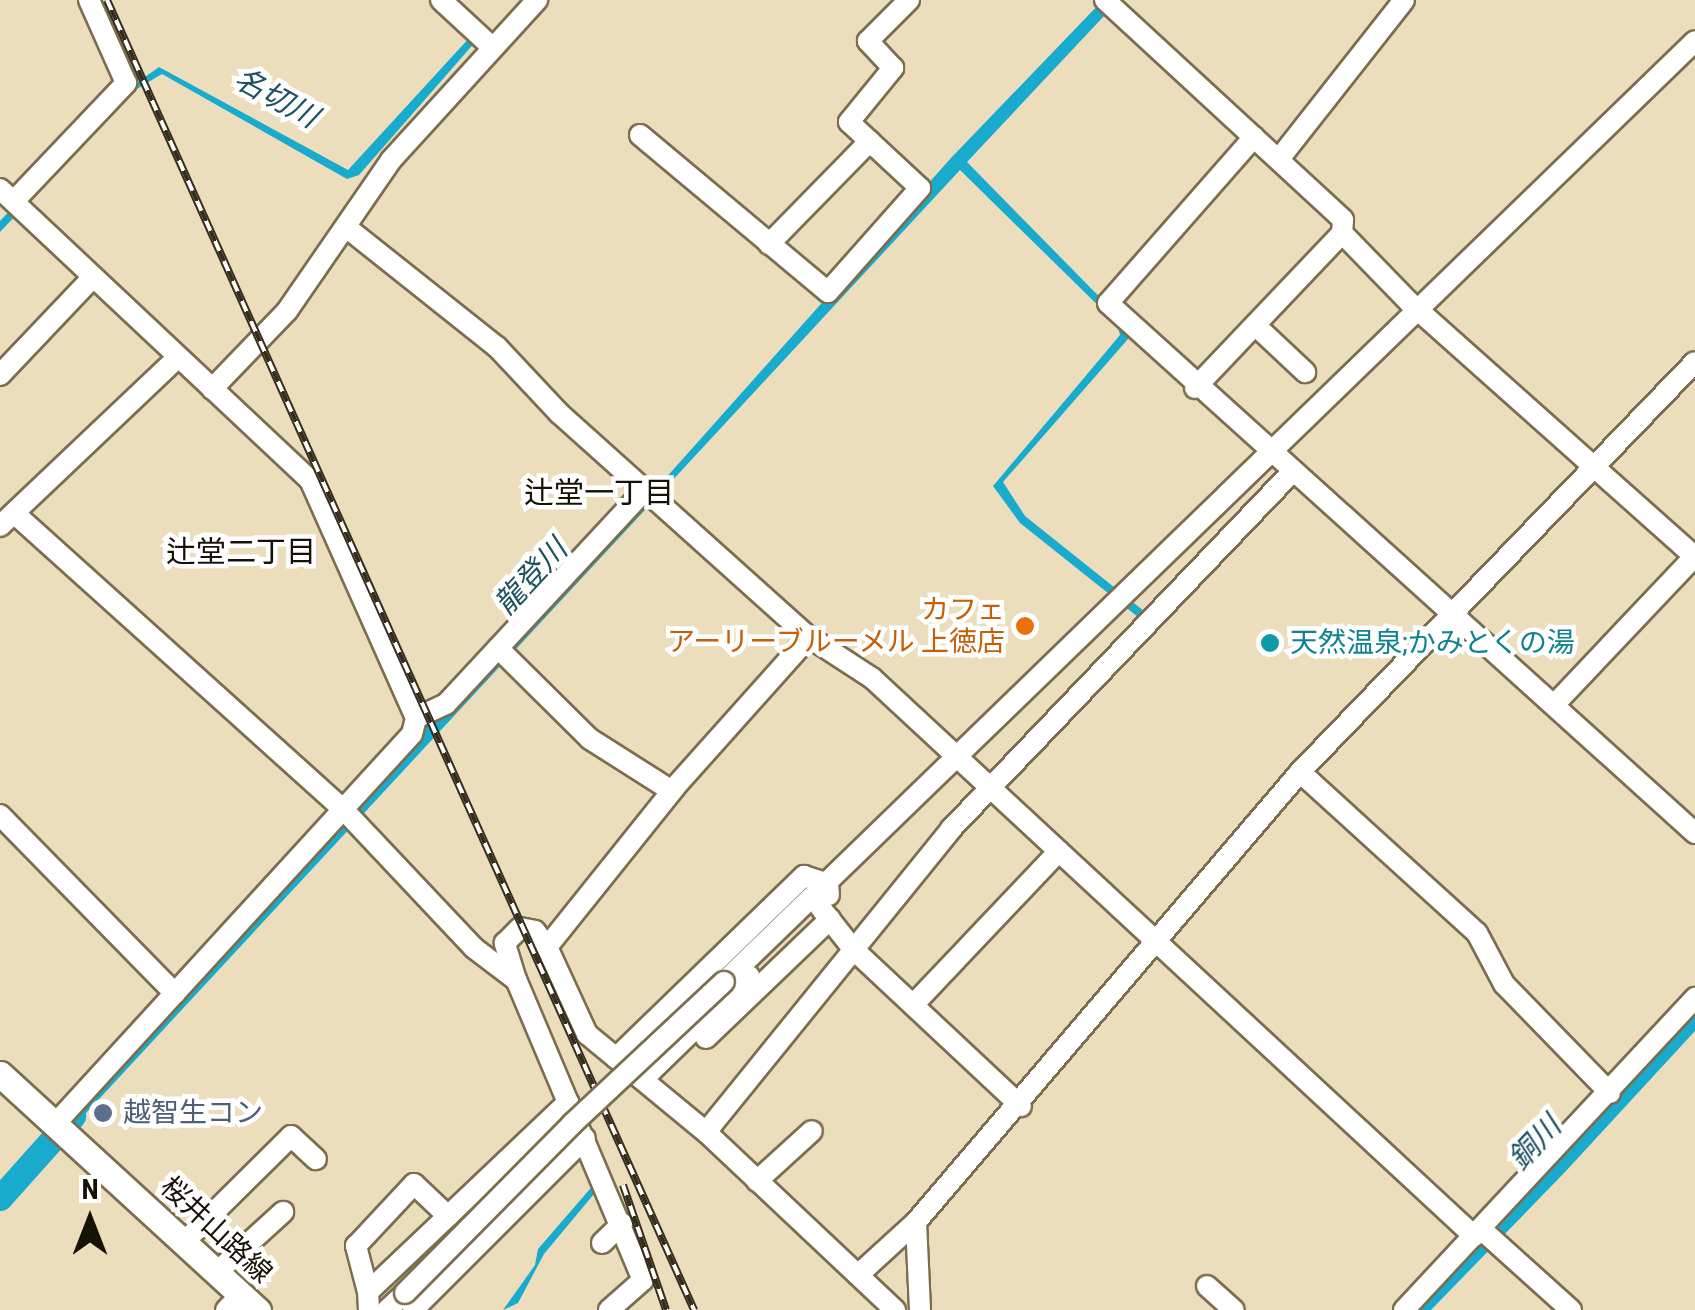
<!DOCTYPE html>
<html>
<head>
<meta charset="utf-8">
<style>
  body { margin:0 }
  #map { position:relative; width:1695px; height:1310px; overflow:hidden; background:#ecdebc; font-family:"Roboto Condensed","Noto Sans JP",sans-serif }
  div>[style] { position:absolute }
  .water>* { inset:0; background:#18abce }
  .river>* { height:25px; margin:-12.5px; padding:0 12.5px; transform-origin:12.5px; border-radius:12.5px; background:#18abce }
  .roads { filter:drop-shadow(2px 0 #7b6e4f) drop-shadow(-2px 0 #7b6e4f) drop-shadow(0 2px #7b6e4f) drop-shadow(0 -2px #7b6e4f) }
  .minor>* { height:20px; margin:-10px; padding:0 10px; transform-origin:10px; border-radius:10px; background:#fff }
  .major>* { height:25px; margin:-12.5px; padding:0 12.5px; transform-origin:12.5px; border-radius:12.5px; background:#fff }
  .rail>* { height:8px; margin-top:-4px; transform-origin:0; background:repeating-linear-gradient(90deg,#fff 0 11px,#352e1f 0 22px); box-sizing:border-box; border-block:2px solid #352e1f }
  .bridges { filter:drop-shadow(2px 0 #7b6e4f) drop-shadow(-2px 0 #7b6e4f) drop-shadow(0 2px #7b6e4f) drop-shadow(0 -2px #7b6e4f) }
  .minor-bridge>* { height:20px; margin:-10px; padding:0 10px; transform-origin:10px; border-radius:10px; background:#fff }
  .dots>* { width:28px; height:28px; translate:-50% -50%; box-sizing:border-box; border:5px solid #fff; border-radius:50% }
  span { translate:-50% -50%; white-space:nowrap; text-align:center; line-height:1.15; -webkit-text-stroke:9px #fff; paint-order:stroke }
  .food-label { font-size:28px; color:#c56008 }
  .right { translate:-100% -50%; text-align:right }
  .culture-label { font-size:28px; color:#0d838f }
  .left { translate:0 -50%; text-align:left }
  .service-label { font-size:28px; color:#4e5e75 }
  .street-label { font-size:28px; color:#171206 }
  .water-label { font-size:30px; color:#1b5160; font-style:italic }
  .neighbourhood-label { font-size:30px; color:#171206 }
  .north { position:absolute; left:40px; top:1170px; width:100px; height:100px; -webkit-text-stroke:8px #fff; paint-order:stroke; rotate:0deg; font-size:28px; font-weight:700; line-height:40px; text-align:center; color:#171206 }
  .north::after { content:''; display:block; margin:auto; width:35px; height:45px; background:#171206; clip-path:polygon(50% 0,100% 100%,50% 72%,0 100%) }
</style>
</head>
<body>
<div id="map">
  <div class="water">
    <i style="clip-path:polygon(1103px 0,1119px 0,967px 162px,1130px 328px,1128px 339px,1003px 482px,1025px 516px,1149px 615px,1143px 621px,1020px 523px,993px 486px,1120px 335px,1117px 324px,960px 170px,75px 1125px,65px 1117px,422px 727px,438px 719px,639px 508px,951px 158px)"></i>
    <i style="clip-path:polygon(471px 36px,477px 40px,359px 175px,347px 179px,162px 74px,135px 90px,0 232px,0 221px,118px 96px,159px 67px,348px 170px)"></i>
    <i style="clip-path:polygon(1695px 1010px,1695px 1031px,1565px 1172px,1431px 1310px,1412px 1310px)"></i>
    <i style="clip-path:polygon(596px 1182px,599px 1188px,544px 1254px,518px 1303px,503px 1310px,535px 1265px,538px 1249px)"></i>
  </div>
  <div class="river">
    <i style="left:0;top:1198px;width:110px;rotate:-48.3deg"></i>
  </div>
  <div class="roads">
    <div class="minor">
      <i style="left:441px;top:0;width:69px;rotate:42.7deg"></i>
      <i style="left:1105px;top:0;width:324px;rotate:42.7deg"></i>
      <i style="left:1343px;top:220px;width:13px;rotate:94deg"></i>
      <i style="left:1342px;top:233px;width:96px;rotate:45.8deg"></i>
      <i style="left:1409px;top:302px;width:383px;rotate:41.7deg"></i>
      <i style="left:640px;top:135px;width:245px;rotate:39.9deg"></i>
      <i style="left:828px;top:292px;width:139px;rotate:-48.5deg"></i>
      <i style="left:920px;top:188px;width:97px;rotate:-137.1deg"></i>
      <i style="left:849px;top:122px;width:70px;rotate:-50.8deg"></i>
      <i style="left:893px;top:68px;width:37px;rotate:-133deg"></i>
      <i style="left:868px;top:41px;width:58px;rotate:-45deg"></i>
      <i style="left:1254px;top:137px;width:221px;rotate:131.3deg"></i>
      <i style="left:1108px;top:303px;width:791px;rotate:42.08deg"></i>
      <i style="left:1279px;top:159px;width:202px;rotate:-51.8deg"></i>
      <i style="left:0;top:189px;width:425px;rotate:43.2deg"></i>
      <i style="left:310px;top:480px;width:261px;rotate:66deg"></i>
      <i style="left:416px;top:718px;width:16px;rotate:104deg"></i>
      <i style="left:412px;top:734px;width:527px;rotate:132.46deg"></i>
      <i style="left:14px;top:201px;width:163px;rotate:-46.5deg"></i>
      <i style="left:126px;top:83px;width:91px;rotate:-114deg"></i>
      <i style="left:346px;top:227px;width:193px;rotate:38.5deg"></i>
      <i style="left:497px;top:347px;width:91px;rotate:46.8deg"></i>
      <i style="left:559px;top:413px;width:336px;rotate:41.9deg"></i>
      <i style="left:809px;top:637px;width:75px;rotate:33.1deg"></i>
      <i style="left:872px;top:678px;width:821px;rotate:42.83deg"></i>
      <i style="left:769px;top:244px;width:144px;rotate:-45.6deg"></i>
      <i style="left:1255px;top:325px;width:69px;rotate:43.2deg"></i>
      <i style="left:0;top:375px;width:135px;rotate:-46.5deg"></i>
      <i style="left:1195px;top:388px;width:214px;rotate:-46.5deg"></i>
      <i style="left:212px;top:389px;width:108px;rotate:-46.1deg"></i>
      <i style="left:287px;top:311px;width:183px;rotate:-55.4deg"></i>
      <i style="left:391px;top:160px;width:217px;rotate:-47.6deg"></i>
      <i style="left:14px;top:513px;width:441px;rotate:42deg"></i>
      <i style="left:342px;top:808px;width:192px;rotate:46.7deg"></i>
      <i style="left:474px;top:948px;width:53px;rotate:37.3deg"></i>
      <i style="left:0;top:526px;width:244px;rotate:-43.5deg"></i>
      <i style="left:498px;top:648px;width:129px;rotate:44.7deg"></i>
      <i style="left:590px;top:739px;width:97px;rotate:32.4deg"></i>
      <i style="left:1554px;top:705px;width:204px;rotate:-46.6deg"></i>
      <i style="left:416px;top:718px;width:33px;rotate:-25deg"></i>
      <i style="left:446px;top:704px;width:295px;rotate:-47.1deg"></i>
      <i style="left:1300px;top:772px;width:239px;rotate:42.3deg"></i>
      <i style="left:1477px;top:933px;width:58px;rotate:62.1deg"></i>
      <i style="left:1504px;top:984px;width:152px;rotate:45.8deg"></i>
      <i style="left:0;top:815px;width:250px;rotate:45.6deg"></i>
      <i style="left:820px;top:907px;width:53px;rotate:51.8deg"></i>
      <i style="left:853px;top:949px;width:230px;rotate:43.1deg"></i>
      <i style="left:547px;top:947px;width:205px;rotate:-51.3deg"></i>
      <i style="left:675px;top:787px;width:201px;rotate:-48.2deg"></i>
      <i style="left:724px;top:982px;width:1352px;rotate:-44.1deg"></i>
      <i style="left:913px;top:1005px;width:212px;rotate:-46.5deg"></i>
      <i style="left:706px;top:1038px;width:172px;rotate:-43.8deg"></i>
      <i style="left:616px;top:1058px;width:262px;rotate:-44.1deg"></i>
      <i style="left:804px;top:876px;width:25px;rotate:18deg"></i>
      <i style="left:828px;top:884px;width:11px;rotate:85deg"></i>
      <i style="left:643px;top:1079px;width:148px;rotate:-44.2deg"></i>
      <i style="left:706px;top:1132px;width:390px;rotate:-51deg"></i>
      <i style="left:951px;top:829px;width:494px;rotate:-46.3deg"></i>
      <i style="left:757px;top:1181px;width:74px;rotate:-42.3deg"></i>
      <i style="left:1481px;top:1229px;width:121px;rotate:42deg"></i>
      <i style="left:183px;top:1243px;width:152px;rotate:-44.7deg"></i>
      <i style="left:291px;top:1136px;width:34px;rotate:43deg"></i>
      <i style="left:602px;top:1243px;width:28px;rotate:-44deg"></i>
      <i style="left:216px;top:1273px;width:91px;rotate:-42.3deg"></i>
      <i style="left:858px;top:1275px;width:79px;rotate:-42.4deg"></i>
      <i style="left:1207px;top:1286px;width:36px;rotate:42deg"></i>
      <i style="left:368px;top:1292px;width:48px;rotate:-104.6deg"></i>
      <i style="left:356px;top:1246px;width:85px;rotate:-46.9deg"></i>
      <i style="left:414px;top:1184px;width:47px;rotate:43.3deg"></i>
      <i style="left:226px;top:1310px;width:21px;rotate:-45deg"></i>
      <i style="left:369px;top:1310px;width:18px;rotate:-93deg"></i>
      <i style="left:368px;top:1292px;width:276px;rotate:-43.5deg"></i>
      <i style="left:387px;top:1310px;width:25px;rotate:-43deg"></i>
      <i style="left:413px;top:1310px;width:243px;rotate:-45deg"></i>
      <i style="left:609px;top:1310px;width:45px;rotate:-41.4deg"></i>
      <i style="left:643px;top:1280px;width:326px;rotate:-112.9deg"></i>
      <i style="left:516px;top:980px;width:39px;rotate:-107deg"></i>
      <i style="left:505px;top:943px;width:21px;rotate:-45deg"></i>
      <i style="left:520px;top:928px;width:15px;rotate:11deg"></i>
      <i style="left:535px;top:931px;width:20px;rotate:53deg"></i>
      <i style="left:547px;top:947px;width:96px;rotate:65.3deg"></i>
      <i style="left:587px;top:1034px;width:154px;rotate:39.5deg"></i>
      <i style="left:706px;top:1132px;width:260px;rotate:43.3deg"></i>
      <i style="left:920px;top:1310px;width:88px;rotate:-92.6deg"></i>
      <i style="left:916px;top:1222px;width:592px;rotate:-49.52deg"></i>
      <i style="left:1300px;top:772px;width:569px;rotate:-46.07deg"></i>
      <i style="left:1404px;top:1310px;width:427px;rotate:-47deg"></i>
    </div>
    <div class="major">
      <i style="left:0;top:1074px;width:350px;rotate:42.5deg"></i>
    </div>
  </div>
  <div class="rail">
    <i style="left:107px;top:0;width:1436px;rotate:65.86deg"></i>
    <i style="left:623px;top:1185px;width:132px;rotate:71deg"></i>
  </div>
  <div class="bridges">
    <div class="minor-bridge">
      <i style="left:405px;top:1293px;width:238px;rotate:-45.3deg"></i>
      <i style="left:572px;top:1124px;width:208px;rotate:-43.1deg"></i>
    </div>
  </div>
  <div class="dots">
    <i style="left:1025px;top:626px;background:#e8710a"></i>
    <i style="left:1270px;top:643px;background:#0f9aa8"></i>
    <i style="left:103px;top:1113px;background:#5c6f8a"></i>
  </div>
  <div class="food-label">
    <span class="right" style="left:1005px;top:626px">カフェ<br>アーリーブルーメル 上徳店</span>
  </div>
  <div class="culture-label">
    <span class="left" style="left:1290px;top:643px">天然温泉;かみとくの湯</span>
  </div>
  <div class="service-label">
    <span class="left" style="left:123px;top:1113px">越智生コン</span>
  </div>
  <div class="street-label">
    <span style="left:216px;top:1230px;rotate:43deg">桜井山路線</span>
  </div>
  <div class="water-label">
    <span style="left:276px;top:98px;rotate:29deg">名切川</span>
    <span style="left:531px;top:577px;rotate:-47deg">龍登川</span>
    <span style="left:1535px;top:1143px;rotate:-47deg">銅川</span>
  </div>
  <div class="neighbourhood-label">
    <span style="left:599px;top:493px">辻堂一丁目</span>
    <span style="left:241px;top:552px">辻堂二丁目</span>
  </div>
  <div class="north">N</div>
</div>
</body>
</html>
